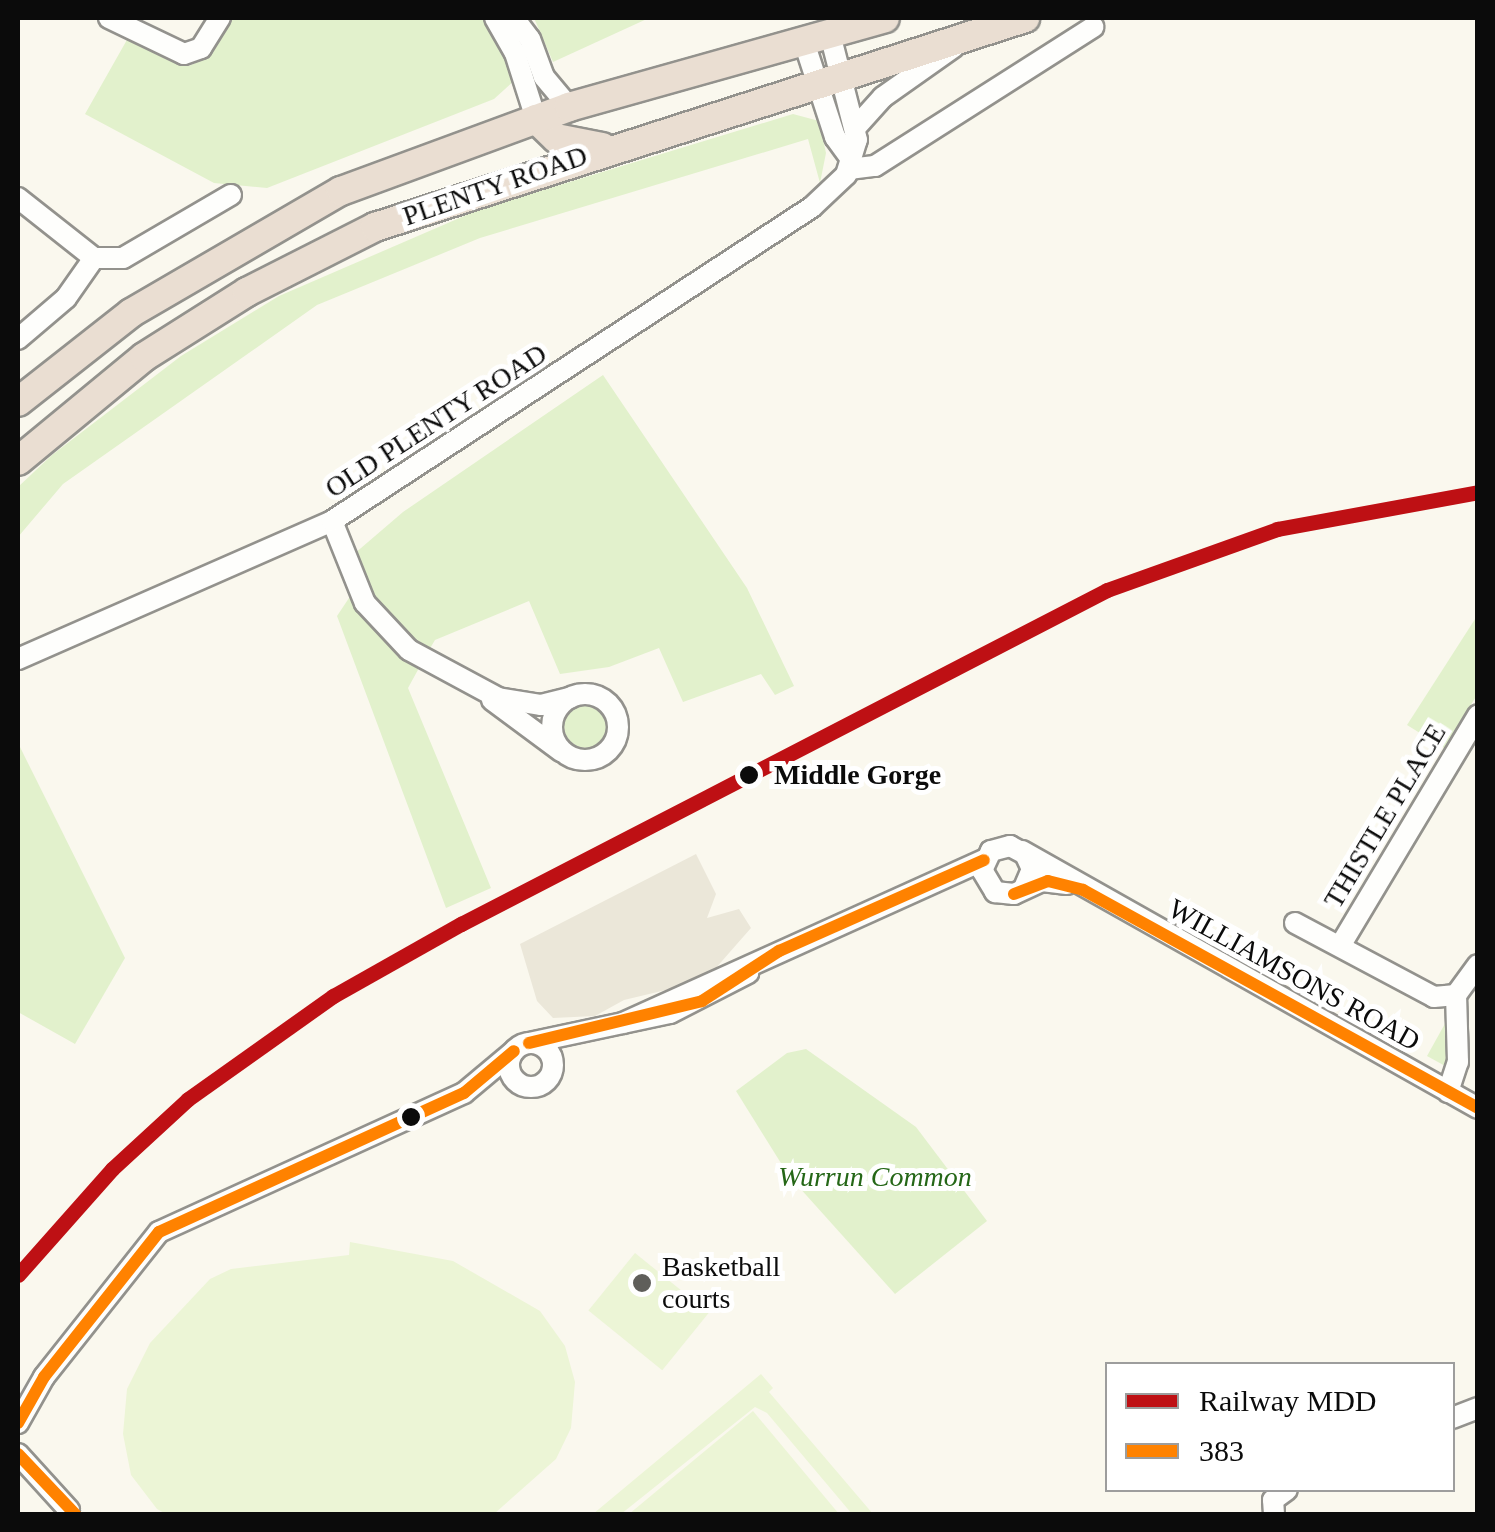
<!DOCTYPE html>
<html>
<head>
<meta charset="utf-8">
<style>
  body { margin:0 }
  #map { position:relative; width:1495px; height:1532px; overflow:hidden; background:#faf8ee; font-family:"Times New Roman",serif }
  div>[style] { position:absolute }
  .green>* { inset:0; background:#e2f1cc }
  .round { border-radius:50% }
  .pitch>* { inset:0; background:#ecf5d6; transform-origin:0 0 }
  .plaza>* { inset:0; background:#ebe7d9 }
  .roads { filter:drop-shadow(2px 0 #93928d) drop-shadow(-2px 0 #93928d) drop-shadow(0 2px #93928d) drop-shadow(0 -2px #93928d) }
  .minor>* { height:20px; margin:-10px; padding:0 10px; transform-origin:10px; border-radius:10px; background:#fefefc }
  .minor>.ring { margin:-10px; padding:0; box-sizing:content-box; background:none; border:20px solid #fefefc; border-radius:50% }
  .highway>* { height:28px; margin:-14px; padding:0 14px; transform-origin:14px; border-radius:14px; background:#eaded2 }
  .bus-1>* { height:12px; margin:-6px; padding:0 6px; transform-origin:6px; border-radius:6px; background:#ff8200 }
  .rail-1>* { height:15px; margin:-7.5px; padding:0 7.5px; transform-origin:7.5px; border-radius:7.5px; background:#be1014 }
  .dots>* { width:28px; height:28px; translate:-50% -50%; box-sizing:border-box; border:5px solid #fff; border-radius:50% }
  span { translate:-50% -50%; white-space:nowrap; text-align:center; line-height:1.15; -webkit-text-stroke:10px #fff; paint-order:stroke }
  .street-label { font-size:28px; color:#0b0b0b }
  .stop-label { font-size:28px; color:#0b0b0b; font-weight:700 }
  .left { translate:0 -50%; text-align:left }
  .park-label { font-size:28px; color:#256717; font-style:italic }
  .poi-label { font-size:28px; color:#0b0b0b }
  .frame { position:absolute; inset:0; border:20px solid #0b0b0b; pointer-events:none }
  .legend { position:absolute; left:1105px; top:1362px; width:350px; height:130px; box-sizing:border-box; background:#fff; border:2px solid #9d9d9d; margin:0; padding:12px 18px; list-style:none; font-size:30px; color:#0b0b0b }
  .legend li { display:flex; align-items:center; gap:20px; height:50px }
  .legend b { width:50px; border:2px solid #9d9d9d }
</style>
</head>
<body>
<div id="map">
  <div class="green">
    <i style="clip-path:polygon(228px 18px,482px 18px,501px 38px,515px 80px,494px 99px,267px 188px,214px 183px,85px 114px,128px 38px,189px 66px,206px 58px)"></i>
    <i style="clip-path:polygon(534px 18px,649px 18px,553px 62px)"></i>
    <i style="clip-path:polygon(793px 114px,819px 121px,826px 153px,820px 183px,808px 139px,480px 238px,317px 305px,63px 484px,18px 537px,18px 487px,52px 455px,181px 356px,279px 296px,478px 210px)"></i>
    <i style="clip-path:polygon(603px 375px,747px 588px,794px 686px,775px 695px,761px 674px,683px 702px,659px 648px,609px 667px,560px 674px,529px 601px,435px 640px,429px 650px,377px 607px,354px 554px,403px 512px)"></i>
    <i style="clip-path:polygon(351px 595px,376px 633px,419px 668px,408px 688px,491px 888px,446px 908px,337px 616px)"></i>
    <i style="clip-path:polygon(1477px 616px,1477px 695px,1444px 748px,1407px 725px)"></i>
    <i class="round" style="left:564px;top:704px;width:44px;height:44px"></i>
    <i style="clip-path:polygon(18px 743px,125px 958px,75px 1044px,18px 1012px)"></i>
    <i style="clip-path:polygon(1447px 1020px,1447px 1067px,1427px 1056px)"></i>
    <i style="clip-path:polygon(806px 1049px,916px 1127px,987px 1221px,895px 1294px,789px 1176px,736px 1091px,787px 1053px)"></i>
  </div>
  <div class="pitch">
    <i style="clip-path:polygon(350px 1242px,453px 1261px,540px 1311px,565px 1346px,575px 1382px,571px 1428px,556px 1459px,494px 1514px,166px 1514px,157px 1509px,131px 1475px,123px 1434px,127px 1389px,150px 1343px,210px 1279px,231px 1269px,349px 1255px)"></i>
    <i style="left:635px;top:1253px;width:95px;height:74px;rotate:39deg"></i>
    <i style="clip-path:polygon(761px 1374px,773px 1388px,769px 1392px,873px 1514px,852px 1514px,767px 1413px,755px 1407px,621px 1514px,593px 1514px)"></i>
    <i style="clip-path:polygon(753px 1411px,839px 1514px,629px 1514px)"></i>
  </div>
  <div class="plaza">
    <i style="clip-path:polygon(696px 854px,716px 894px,707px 918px,739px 909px,751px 928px,715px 969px,691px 984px,624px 1000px,595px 1016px,553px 1018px,537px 1001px,520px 944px)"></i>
  </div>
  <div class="roads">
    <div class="minor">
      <i style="left:109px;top:18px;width:83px;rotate:25.6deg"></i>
      <i style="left:184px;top:54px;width:18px;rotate:-19deg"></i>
      <i style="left:201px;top:48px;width:36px;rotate:-58deg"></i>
      <i style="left:495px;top:18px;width:40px;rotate:60.3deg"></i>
      <i style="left:515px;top:53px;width:69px;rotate:72.3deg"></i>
      <i style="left:514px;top:18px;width:26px;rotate:53deg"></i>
      <i style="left:530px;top:39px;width:40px;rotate:69.8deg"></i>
      <i style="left:544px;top:77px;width:39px;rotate:50deg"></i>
      <i style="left:804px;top:42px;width:100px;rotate:71.9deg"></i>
      <i style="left:835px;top:137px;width:27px;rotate:54deg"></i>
      <i style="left:856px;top:127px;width:40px;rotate:-48deg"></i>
      <i style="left:883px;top:97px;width:87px;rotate:-35.2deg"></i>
      <i style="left:849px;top:169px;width:26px;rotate:-7deg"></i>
      <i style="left:875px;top:166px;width:259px;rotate:-32.5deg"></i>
      <i style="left:18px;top:198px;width:97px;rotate:38.3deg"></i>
      <i style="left:18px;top:339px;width:63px;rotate:-40.5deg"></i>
      <i style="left:66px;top:298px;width:49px;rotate:-55deg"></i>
      <i style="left:94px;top:258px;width:29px"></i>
      <i style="left:123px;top:258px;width:125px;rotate:-30.3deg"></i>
      <i style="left:332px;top:521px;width:88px;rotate:68.1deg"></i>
      <i style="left:365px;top:603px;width:64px;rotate:46.9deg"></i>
      <i style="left:409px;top:650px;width:101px;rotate:28.3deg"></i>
      <i style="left:498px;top:698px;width:44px;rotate:9.2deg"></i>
      <i style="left:541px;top:705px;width:30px;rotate:-14deg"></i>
      <i style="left:18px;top:659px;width:343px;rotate:-23.7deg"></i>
      <i style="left:332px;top:521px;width:574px;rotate:-33.19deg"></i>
      <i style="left:812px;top:207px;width:47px;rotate:-43.3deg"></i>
      <i style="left:846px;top:175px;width:37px;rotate:-73deg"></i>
      <i style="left:857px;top:140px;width:109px;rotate:-104.3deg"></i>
      <i class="ring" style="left:552px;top:694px;width:46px;height:46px"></i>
      <i style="left:492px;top:700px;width:86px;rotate:36.5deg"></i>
      <i style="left:1022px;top:851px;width:523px;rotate:29.41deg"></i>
      <i style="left:1024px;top:888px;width:21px;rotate:-67deg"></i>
      <i style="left:1032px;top:869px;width:17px;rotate:-115deg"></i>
      <i style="left:1025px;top:854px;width:17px;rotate:-152deg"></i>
      <i style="left:1010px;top:846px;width:20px;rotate:165deg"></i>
      <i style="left:991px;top:851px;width:21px;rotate:115deg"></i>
      <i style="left:982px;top:870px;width:26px;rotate:59deg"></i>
      <i style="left:995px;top:892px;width:19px;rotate:6deg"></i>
      <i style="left:1014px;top:894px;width:31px;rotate:-25deg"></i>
      <i style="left:1042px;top:881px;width:25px;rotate:7deg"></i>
      <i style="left:1295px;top:923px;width:157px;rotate:28deg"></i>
      <i style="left:1434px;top:997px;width:22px;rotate:-5deg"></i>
      <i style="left:1340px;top:946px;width:269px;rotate:-59.1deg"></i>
      <i style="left:623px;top:1023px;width:396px;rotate:-24.3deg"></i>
      <i style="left:529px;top:1043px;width:144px;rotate:-12deg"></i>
      <i style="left:670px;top:1013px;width:88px;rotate:-27.1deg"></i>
      <i class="ring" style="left:509px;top:1043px;width:24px;height:24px"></i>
      <i style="left:1448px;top:1092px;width:32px;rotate:-72deg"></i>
      <i style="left:1458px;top:1062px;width:67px;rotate:-91.7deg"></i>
      <i style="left:1456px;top:995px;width:37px;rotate:-54deg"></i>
      <i style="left:1452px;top:1418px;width:28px;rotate:-21deg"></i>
      <i style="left:18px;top:1423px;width:53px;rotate:-60.5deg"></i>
      <i style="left:44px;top:1377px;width:185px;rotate:-51.6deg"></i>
      <i style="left:159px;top:1232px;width:335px;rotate:-24.5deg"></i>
      <i style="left:464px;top:1093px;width:65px;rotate:-40deg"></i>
      <i style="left:18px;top:1454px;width:76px;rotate:47.7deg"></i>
      <i style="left:1274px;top:1514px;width:14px;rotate:-94deg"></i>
      <i style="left:1273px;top:1500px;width:17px;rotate:-36deg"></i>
    </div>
    <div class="highway">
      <i style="left:536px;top:119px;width:28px;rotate:44deg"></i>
      <i style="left:556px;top:138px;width:47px;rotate:11.1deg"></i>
      <i style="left:18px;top:402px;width:144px;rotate:-38.2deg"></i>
      <i style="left:131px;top:313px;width:243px;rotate:-30.2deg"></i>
      <i style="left:341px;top:191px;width:243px;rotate:-20.2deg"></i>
      <i style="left:569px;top:107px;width:328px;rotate:-15.7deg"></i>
      <i style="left:18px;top:461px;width:163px;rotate:-39.5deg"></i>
      <i style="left:144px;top:357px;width:122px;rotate:-32.3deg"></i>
      <i style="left:247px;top:292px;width:144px;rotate:-26.9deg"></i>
      <i style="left:375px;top:227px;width:683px;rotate:-17.82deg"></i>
    </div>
  </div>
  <div class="bus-1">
    <i style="left:1014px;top:894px;width:36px;rotate:-21deg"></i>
    <i style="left:1048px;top:881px;width:36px;rotate:14deg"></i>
    <i style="left:1083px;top:890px;width:451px;rotate:28.9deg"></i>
    <i style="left:529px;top:1043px;width:178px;rotate:-13.6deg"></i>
    <i style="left:702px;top:1001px;width:92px;rotate:-33deg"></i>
    <i style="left:779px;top:951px;width:224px;rotate:-23.9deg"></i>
    <i style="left:18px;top:1423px;width:53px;rotate:-60.5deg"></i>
    <i style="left:44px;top:1377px;width:185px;rotate:-51.6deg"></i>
    <i style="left:159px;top:1232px;width:335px;rotate:-24.5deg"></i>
    <i style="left:464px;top:1093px;width:65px;rotate:-40deg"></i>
    <i style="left:18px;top:1454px;width:83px;rotate:46.5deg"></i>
  </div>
  <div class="rail-1">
    <i style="left:18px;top:1275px;width:142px;rotate:-48.4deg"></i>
    <i style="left:112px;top:1169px;width:103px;rotate:-42.6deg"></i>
    <i style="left:188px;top:1099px;width:178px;rotate:-35.4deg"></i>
    <i style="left:333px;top:996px;width:147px;rotate:-29.4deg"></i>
    <i style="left:461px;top:924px;width:727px;rotate:-27.34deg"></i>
    <i style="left:1107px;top:590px;width:181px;rotate:-19.7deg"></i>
    <i style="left:1277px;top:529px;width:204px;rotate:-10.4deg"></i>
  </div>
  <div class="dots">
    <i style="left:749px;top:775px;background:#0b0b0b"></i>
    <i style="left:411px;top:1117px;background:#0b0b0b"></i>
    <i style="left:642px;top:1283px;background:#5f5e5a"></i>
  </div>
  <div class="street-label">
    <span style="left:495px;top:186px;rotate:-19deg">PLENTY ROAD</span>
    <span style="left:436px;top:421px;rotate:-33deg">OLD PLENTY ROAD</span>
    <span style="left:1385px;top:816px;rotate:-59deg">THISTLE PLACE</span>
    <span style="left:1294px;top:975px;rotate:29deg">WILLIAMSONS ROAD</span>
  </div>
  <div class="stop-label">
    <span class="left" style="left:774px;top:775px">Middle Gorge</span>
  </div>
  <div class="park-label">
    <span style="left:875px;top:1177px">Wurrun Common</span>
  </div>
  <div class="poi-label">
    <span class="left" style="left:662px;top:1283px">Basketball<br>courts</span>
  </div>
  <div class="frame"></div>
  <ul class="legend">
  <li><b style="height:12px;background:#be1014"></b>Railway MDD</li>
  <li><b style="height:12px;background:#ff8200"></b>383</li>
  </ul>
</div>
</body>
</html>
